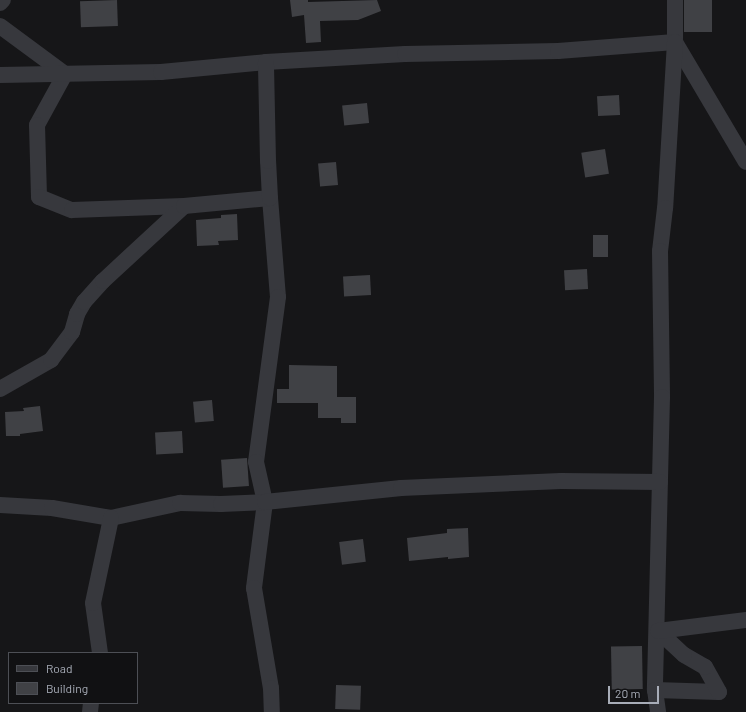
<!DOCTYPE html>
<html>
<head>
<meta charset="utf-8">
<style>
  body { margin:0 }
  #map { position:relative; width:746px; height:712px; overflow:hidden; background:#161618; font-family:Barlow,sans-serif }
  div>[style] { position:absolute }
  .building>* { inset:0; background:#404145; transform-origin:0 0 }
  .minor>* { height:16px; margin:-8px; padding:0 8px; transform-origin:8px; border-radius:8px; background:#37383d }
  span { translate:-50% -50%; white-space:nowrap; text-align:center; line-height:1.15; -webkit-text-stroke:4px #111113; paint-order:stroke }
  .legend { position:absolute; left:8px; top:652px; width:130px; height:52px; box-sizing:border-box; background:#111113; border:1px solid #4d4f55; margin:0; padding:5px 7px; list-style:none; font-size:12px; color:#a8adb8 }
  .legend li { display:flex; align-items:center; gap:8px; height:20px }
  .legend b { width:20px; border:1px solid #4d4f55 }
  .scale { position:absolute; left:608px; top:686px; width:51px; height:18px; box-sizing:border-box; border:2px solid #a8adb8; border-top:0; padding-left:5px; font-size:12px; line-height:14px; white-space:nowrap; color:#a8adb8; -webkit-text-stroke:3px #111113; paint-order:stroke }
</style>
</head>
<body>
<div id="map">
  <div class="building">
    <i style="left:117px;top:0;width:26px;height:37px;rotate:88deg"></i>
    <i style="clip-path:polygon(290px 0,308px 0,308px 2px,377px 0,381px 11px,358px 20px,320px 21px,321px 42px,306px 43px,304px 15px,292px 17px)"></i>
    <i style="left:684px;top:0;width:28px;height:32px"></i>
    <i style="left:619px;top:95px;width:20px;height:22px;rotate:87deg"></i>
    <i style="left:367px;top:103px;width:20px;height:25px;rotate:84deg"></i>
    <i style="left:605px;top:149px;width:25px;height:24px;rotate:81deg"></i>
    <i style="left:336px;top:162px;width:23px;height:18px;rotate:85deg"></i>
    <i style="clip-path:polygon(237px 214px,238px 240px,218px 241px,219px 245px,197px 246px,196px 220px,221px 218px,221px 215px)"></i>
    <i style="left:593px;top:235px;width:15px;height:22px"></i>
    <i style="left:587px;top:269px;width:20px;height:23px;rotate:87deg"></i>
    <i style="left:370px;top:275px;width:20px;height:27px;rotate:87deg"></i>
    <i style="clip-path:polygon(289px 365px,337px 366px,337px 397px,356px 397px,356px 423px,341px 423px,341px 418px,318px 418px,318px 403px,277px 403px,277px 389px,289px 389px)"></i>
    <i style="left:212px;top:400px;width:21px;height:19px;rotate:85deg"></i>
    <i style="clip-path:polygon(40px 406px,43px 431px,20px 434px,20px 436px,6px 436px,5px 412px,24px 411px,23px 408px)"></i>
    <i style="left:182px;top:431px;width:22px;height:27px;rotate:87deg"></i>
    <i style="left:247px;top:458px;width:28px;height:26px;rotate:86deg"></i>
    <i style="clip-path:polygon(468px 528px,469px 557px,448px 559px,448px 557px,409px 561px,407px 538px,447px 533px,447px 529px)"></i>
    <i style="left:363px;top:539px;width:23px;height:24px;rotate:83deg"></i>
    <i style="left:642px;top:646px;width:43px;height:31px;rotate:89deg"></i>
    <i style="left:336px;top:685px;width:25px;height:24px;rotate:2deg"></i>
  </div>
  <div class="minor">
    <i style="left:675px;top:0;width:42px;rotate:90deg"></i>
    <i style="left:675px;top:42px;width:139px;rotate:59.4deg"></i>
    <i style="left:0;top:3px;width:4px;rotate:-45deg"></i>
    <i style="left:0;top:26px;width:81px;rotate:36.4deg"></i>
    <i style="left:65px;top:74px;width:58px;rotate:118.8deg"></i>
    <i style="left:37px;top:125px;width:72px;rotate:88.4deg"></i>
    <i style="left:39px;top:197px;width:35px;rotate:22deg"></i>
    <i style="left:72px;top:210px;width:112px;rotate:-2deg"></i>
    <i style="left:0;top:75px;width:161px;rotate:-1.1deg"></i>
    <i style="left:161px;top:72px;width:105px;rotate:-5.4deg"></i>
    <i style="left:266px;top:62px;width:139px;rotate:-3.3deg"></i>
    <i style="left:405px;top:54px;width:153px;rotate:-1.1deg"></i>
    <i style="left:558px;top:51px;width:117px;rotate:-4.4deg"></i>
    <i style="left:675px;top:42px;width:166px;rotate:93.4deg"></i>
    <i style="left:665px;top:208px;width:43px;rotate:96.6deg"></i>
    <i style="left:660px;top:251px;width:146px;rotate:89.2deg"></i>
    <i style="left:662px;top:397px;width:293px;rotate:91.4deg"></i>
    <i style="left:655px;top:690px;width:22px;rotate:82deg"></i>
    <i style="left:270px;top:198px;width:99px;rotate:85.4deg"></i>
    <i style="left:278px;top:297px;width:166px;rotate:97.6deg"></i>
    <i style="left:256px;top:462px;width:41px;rotate:77.3deg"></i>
    <i style="left:265px;top:502px;width:87px;rotate:97.3deg"></i>
    <i style="left:254px;top:588px;width:101px;rotate:80.4deg"></i>
    <i style="left:271px;top:688px;width:24px;rotate:88deg"></i>
    <i style="left:0;top:389px;width:59px;rotate:-29.6deg"></i>
    <i style="left:51px;top:360px;width:35px;rotate:-53deg"></i>
    <i style="left:72px;top:332px;width:19px;rotate:-74deg"></i>
    <i style="left:77px;top:314px;width:14px;rotate:-60deg"></i>
    <i style="left:84px;top:302px;width:28px;rotate:-48deg"></i>
    <i style="left:103px;top:281px;width:110px;rotate:-42.8deg"></i>
    <i style="left:184px;top:206px;width:86px;rotate:-5.3deg"></i>
    <i style="left:270px;top:198px;width:37px;rotate:-93deg"></i>
    <i style="left:268px;top:161px;width:99px;rotate:-91.2deg"></i>
    <i style="left:0;top:505px;width:52px;rotate:3.3deg"></i>
    <i style="left:52px;top:508px;width:60px;rotate:9.6deg"></i>
    <i style="left:111px;top:518px;width:71px;rotate:-12.3deg"></i>
    <i style="left:180px;top:503px;width:41px;rotate:1.4deg"></i>
    <i style="left:221px;top:504px;width:44px;rotate:-2.6deg"></i>
    <i style="left:265px;top:502px;width:137px;rotate:-5.9deg"></i>
    <i style="left:401px;top:488px;width:160px;rotate:-2.5deg"></i>
    <i style="left:561px;top:481px;width:99px;rotate:0.6deg"></i>
    <i style="left:100px;top:653px;width:50px;rotate:-98deg"></i>
    <i style="left:93px;top:603px;width:87px;rotate:-78deg"></i>
    <i style="left:655px;top:690px;width:64px;rotate:1.8deg"></i>
    <i style="left:719px;top:692px;width:29px;rotate:-119deg"></i>
    <i style="left:705px;top:667px;width:24px;rotate:-150deg"></i>
    <i style="left:684px;top:655px;width:35px;rotate:-137deg"></i>
    <i style="left:658px;top:631px;width:89px;rotate:-7.1deg"></i>
    <i style="left:90px;top:712px;width:9px;rotate:-84deg"></i>
  </div>
  <ul class="legend">
  <li><b style="height:5px;background:#37383d"></b>Road</li>
  <li><b style="height:11px;background:#404145"></b>Building</li>
  </ul>
  <div class="scale">20 m</div>
</div>
</body>
</html>
